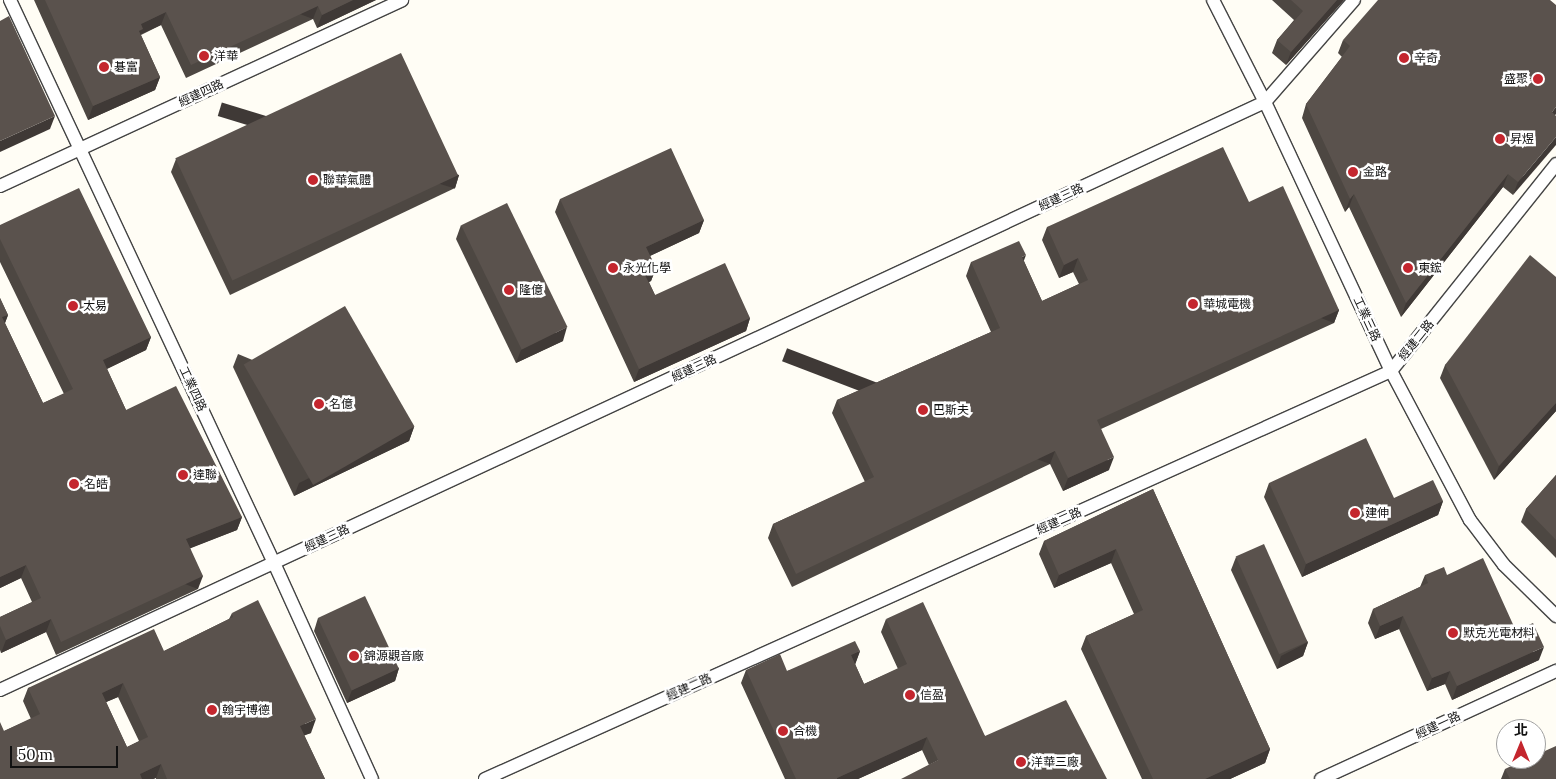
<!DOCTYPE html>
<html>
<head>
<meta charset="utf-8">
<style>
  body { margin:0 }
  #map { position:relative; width:1556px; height:779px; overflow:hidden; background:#fffdf5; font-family:Lora,"Noto Sans TC",serif }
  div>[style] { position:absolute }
  .roads { filter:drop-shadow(1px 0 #444) drop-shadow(-1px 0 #444) drop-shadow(0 1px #444) drop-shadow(0 -1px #444) }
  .street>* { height:12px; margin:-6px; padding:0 6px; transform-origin:6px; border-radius:6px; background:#fff }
  .wall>* { inset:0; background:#4d4742 }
  .shaded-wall>* { inset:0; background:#3f3936; transform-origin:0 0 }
  .building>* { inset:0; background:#5a524d; transform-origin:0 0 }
  .dots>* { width:14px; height:14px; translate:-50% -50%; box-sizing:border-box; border:2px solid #fff; border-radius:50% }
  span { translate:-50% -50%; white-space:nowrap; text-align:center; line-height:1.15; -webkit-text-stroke:5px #fff; paint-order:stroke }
  .poi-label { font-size:12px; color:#111 }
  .left { translate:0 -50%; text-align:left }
  .right { translate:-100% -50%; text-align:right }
  .street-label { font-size:12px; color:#111 }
  .north { position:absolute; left:1496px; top:719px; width:50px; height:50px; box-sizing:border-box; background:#fff; border:1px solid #a0a0a0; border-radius:50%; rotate:0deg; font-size:14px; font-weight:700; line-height:20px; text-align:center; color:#111 }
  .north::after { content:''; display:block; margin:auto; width:18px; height:22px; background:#c4262e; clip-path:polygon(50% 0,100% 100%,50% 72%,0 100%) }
  .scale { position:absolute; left:10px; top:746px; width:108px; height:22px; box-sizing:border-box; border:2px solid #111; border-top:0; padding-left:6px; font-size:15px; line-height:18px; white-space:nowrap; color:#111; -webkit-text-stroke:4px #fff; paint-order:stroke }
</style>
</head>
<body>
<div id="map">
  <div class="roads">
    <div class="street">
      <i style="left:10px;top:0;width:622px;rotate:64.88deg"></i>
      <i style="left:274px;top:563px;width:237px;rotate:65.6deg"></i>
      <i style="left:1213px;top:0;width:114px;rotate:63deg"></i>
      <i style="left:1265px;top:102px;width:297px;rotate:64.9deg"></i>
      <i style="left:1391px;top:371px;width:169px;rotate:62.1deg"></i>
      <i style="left:1470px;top:520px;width:56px;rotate:52.9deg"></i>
      <i style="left:1504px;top:565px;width:73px;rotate:44.4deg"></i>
      <i style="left:0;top:186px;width:443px;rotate:-24.8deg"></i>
      <i style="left:0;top:690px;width:1395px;rotate:-24.93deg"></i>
      <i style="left:1265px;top:102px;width:135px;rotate:-48.9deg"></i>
      <i style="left:485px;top:779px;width:994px;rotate:-24.24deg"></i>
      <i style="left:1391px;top:371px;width:265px;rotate:-51.4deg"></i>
      <i style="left:1321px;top:779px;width:259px;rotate:-24.7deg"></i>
    </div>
  </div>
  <div class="wall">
    <i style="clip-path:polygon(34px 0,376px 0,317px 28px,313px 19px,186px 78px,161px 25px,141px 35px,160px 77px,155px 90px,88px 120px)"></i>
    <i style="clip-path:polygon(1272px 0,1344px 0,1286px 65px,1272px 53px,1277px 40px,1294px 20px)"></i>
    <i style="clip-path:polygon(1343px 40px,1555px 115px,1513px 195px,1503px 187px,1401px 317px,1349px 207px,1345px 212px,1302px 118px,1306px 104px,1342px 57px,1338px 53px)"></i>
    <i style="clip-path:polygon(176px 159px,459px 175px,455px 188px,230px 295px,171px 172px)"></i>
    <i style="clip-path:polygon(560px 199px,704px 220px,699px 233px,650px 256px,656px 268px,651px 281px,649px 282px,655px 295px,750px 318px,746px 331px,634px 382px,555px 212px)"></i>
    <i style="clip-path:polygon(1249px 202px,1339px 310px,1334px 323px,1101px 429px,1109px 470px,1063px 491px,1050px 464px,792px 587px,768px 538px,773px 524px,865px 482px,832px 413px,837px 400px,991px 332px,966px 276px,971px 262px,1024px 261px,1042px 301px,1079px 284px,1073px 272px,1059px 278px,1042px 240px,1047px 227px)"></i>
    <i style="clip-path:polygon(0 225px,151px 337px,146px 350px,107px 369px,126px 410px,242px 517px,237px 530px,190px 548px,198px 589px,56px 655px,46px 632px,1px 653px,0 650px,0 617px,32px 602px,21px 578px,0 588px,0 298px,8px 315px,5px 323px,43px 403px,64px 394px,0 262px)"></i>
    <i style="clip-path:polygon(461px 225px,563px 341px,516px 363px,456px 239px)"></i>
    <i style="clip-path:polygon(1556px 277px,1556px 411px,1494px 480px,1440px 378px,1445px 365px)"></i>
    <i style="clip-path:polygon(238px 354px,414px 427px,409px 441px,294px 496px,233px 367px)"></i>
    <i style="clip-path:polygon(1556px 475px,1556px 558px,1521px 522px,1526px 509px)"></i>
    <i style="clip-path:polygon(1269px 483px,1394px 498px,1443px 501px,1438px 515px,1302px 577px,1264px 497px)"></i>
    <i style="clip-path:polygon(1153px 489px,1270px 749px,1265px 763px,1230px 779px,1142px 779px,1081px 649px,1086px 636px,1134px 614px,1111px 563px,1054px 588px,1039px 554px,1044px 541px)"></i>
    <i style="clip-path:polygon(1236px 557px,1308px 642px,1303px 656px,1277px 669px,1231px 570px)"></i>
    <i style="clip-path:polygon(1425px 575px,1447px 575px,1516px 631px,1539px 660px,1452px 700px,1445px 684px,1427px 691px,1399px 629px,1375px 639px,1368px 623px,1373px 609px,1420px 587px)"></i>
    <i style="clip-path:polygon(evenodd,232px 613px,311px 733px,304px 735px,325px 779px,156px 779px,156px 778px,153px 779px,0 779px,4px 731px,31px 719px,23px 701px,28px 688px,164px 651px,229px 619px,232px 613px,118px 697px,139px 741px,127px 747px,106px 702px,118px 697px)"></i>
    <i style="clip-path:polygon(318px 618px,399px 668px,395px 681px,347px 703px,314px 631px)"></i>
    <i style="clip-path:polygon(886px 619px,985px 736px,929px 765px,922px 750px,858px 779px,785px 779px,741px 683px,746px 670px,787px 671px,860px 651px,855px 664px,864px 684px,898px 669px,881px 632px)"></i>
    <i style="clip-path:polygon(1505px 769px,1556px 779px,1501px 779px)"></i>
  </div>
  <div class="shaded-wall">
    <i style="clip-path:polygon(353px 0,376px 0,317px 28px,322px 15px)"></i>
    <i style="clip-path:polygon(1337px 0,1344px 0,1286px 65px,1291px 52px)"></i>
    <i style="left:318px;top:6px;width:14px;height:140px;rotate:111deg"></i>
    <i style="clip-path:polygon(166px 12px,161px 25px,141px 34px,138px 42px,134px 44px,141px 24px)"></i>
    <i style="clip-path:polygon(160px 77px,155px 90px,88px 120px,93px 106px)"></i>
    <i style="clip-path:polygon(1556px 107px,1556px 114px,1547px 126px,1552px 112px)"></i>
    <i style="clip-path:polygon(55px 116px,50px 129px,0 152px,0 141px)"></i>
    <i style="clip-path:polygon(1556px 137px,1556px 145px,1513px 195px,1518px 182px)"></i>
    <i style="clip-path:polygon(1508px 174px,1503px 187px,1401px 317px,1406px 303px)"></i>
    <i style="left:459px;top:175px;width:14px;height:248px;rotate:107deg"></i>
    <i style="clip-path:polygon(1354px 194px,1349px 207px,1345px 212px,1350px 199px)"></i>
    <i style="clip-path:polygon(704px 220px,699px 233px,641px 260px,646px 247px)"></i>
    <i style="clip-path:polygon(1026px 255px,1021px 268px,1022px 257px)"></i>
    <i style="clip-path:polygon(1078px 258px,1073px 272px,1059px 278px,1064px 265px)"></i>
    <i style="clip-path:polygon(656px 268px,651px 281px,640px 286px,644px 273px)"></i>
    <i style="left:1339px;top:310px;width:14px;height:266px;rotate:111deg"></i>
    <i style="clip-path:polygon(8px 315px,3px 328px,2px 317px)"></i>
    <i style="clip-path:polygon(750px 318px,746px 331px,634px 382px,639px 369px)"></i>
    <i style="clip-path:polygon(567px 327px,563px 341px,516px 363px,521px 350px)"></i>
    <i style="clip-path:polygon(151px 337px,146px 350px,98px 373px,103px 360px)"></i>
    <i style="clip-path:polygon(1556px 403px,1556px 411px,1494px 480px,1499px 466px)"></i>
    <i style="clip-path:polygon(414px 427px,409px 441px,294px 496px,299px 483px)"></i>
    <i style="left:1055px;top:451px;width:14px;height:287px;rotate:111deg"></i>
    <i style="clip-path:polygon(1114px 457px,1109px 470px,1063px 491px,1068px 478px)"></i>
    <i style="clip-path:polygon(1443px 501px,1438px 515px,1302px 577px,1306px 564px)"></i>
    <i style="clip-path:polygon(242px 517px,237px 530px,181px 552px,186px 539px)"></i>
    <i style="clip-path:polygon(1116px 549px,1111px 563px,1054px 588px,1059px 575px)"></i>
    <i style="clip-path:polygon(26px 565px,21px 578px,0 588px,0 577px)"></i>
    <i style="left:203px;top:576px;width:14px;height:157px;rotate:111deg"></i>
    <i style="clip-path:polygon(1403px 616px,1399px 629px,1375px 639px,1380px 626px)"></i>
    <i style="clip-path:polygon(51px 619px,46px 632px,1px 653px,6px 640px)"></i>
    <i style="clip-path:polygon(1308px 642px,1303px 656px,1277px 669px,1281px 656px)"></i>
    <i style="clip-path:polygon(1544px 647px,1539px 660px,1452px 700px,1457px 686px)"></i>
    <i style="clip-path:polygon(860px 651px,855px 665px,851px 655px)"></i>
    <i style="clip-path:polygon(399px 668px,395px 681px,347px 703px,352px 690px)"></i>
    <i style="clip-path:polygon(1450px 671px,1445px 684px,1427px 691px,1432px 678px)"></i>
    <i style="clip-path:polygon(123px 683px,118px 697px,97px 706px,102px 693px)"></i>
    <i style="clip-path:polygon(316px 719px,311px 733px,295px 739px,300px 726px)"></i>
    <i style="clip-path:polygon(927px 737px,922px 750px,858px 779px,836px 779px,837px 778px)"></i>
    <i style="clip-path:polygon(1270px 749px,1265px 763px,1230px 779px,1205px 779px)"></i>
    <i style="clip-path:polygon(161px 764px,156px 778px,153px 779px,138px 779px,140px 774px)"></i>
  </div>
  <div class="building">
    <i style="clip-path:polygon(45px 0,353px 0,322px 15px,318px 6px,191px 65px,166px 12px,141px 24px,143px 29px,139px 31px,160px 77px,93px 106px)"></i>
    <i style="clip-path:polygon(1291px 0,1337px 0,1291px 52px,1277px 40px,1303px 11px)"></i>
    <i style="clip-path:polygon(1378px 0,1550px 0,1556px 5px,1556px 107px,1552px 112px,1556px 116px,1556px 137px,1518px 182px,1508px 174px,1406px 303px,1354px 194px,1350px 199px,1306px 104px,1350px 46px,1343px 40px)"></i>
    <i style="clip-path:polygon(9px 16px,55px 116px,0 141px,0 21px)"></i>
    <i style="left:401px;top:53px;width:135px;height:249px;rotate:65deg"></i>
    <i style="clip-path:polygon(1223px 147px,1249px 202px,1283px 186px,1339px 310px,1097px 420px,1114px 457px,1068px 478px,1055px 451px,796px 574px,773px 524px,874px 477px,837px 400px,1000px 328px,971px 262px,1019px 241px,1026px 255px,1022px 257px,1042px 301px,1088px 280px,1078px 258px,1064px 265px,1047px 227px)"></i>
    <i style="clip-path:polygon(671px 148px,704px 220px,646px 247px,656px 268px,644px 273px,655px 295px,725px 263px,750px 318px,639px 369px,560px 199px)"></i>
    <i style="clip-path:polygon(79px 188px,151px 337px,103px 360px,126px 410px,176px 386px,242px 517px,186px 539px,203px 576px,61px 642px,51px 619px,6px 640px,0 626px,0 617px,41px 598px,26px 565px,0 577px,0 298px,8px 315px,2px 317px,43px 403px,73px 389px,0 239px,0 225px)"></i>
    <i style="left:507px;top:203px;width:138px;height:51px;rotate:64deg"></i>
    <i style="clip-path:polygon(1530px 255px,1556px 277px,1556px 403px,1499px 466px,1445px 365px)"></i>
    <i style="left:345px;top:306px;width:139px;height:117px;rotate:60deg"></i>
    <i style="clip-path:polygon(1366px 438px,1394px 498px,1433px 480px,1443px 501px,1306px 564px,1269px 483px)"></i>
    <i style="clip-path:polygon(1556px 475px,1556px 540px,1526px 509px)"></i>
    <i style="clip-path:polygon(1153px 489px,1270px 749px,1205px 779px,1153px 779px,1086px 636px,1143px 610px,1116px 549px,1059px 575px,1044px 541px)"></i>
    <i style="left:1264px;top:544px;width:107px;height:31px;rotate:66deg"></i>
    <i style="clip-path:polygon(1483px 558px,1516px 631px,1533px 623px,1544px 647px,1457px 686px,1450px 671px,1432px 678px,1403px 616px,1380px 626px,1373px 609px,1428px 583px,1425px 575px,1444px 567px,1447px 575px)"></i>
    <i style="left:365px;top:596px;width:80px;height:52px;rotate:65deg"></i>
    <i style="clip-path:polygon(evenodd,258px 600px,316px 719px,300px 726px,325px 779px,167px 779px,161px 764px,140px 774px,142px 779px,0 779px,0 722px,4px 731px,40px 714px,28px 688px,154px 629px,164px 651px,233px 617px,232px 613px,258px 600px,123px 683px,148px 737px,127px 747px,102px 693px,123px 683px)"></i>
    <i style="clip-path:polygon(923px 602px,985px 736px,1066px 700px,1107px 779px,901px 779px,938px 760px,927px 737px,837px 778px,837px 779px,796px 779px,746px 670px,780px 654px,787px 671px,855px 641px,860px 651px,851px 655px,864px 684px,907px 664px,886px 619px)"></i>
    <i style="clip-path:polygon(1556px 746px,1556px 779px,1510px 779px,1505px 769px,1526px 759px,1536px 759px,1536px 755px)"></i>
  </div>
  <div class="dots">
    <i style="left:204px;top:56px;background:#c4262e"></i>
    <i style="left:1404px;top:58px;background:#c4262e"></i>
    <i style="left:104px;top:67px;background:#c4262e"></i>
    <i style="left:1538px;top:79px;background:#c4262e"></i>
    <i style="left:1500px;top:139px;background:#c4262e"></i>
    <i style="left:1353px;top:172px;background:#c4262e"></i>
    <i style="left:313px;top:180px;background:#c4262e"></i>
    <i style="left:613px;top:268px;background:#c4262e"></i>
    <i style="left:1408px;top:268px;background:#c4262e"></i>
    <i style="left:509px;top:290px;background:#c4262e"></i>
    <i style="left:1193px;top:304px;background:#c4262e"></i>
    <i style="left:73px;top:306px;background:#c4262e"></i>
    <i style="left:319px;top:404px;background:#c4262e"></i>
    <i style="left:923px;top:410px;background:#c4262e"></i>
    <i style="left:183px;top:475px;background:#c4262e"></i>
    <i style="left:74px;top:484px;background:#c4262e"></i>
    <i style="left:1355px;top:513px;background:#c4262e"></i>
    <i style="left:1453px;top:633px;background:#c4262e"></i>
    <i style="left:354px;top:656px;background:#c4262e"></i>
    <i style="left:910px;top:695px;background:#c4262e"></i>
    <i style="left:212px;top:710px;background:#c4262e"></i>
    <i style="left:783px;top:731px;background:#c4262e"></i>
    <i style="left:1021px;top:762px;background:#c4262e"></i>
  </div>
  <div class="poi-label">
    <span class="left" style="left:214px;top:56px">洋華</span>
    <span class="left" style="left:1414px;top:58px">辛奇</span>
    <span class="left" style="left:114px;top:67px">碁富</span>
    <span class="right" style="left:1528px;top:79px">盛聚</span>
    <span class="left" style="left:1510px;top:139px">昇煜</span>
    <span class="left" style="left:1363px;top:172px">金路</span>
    <span class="left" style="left:323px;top:180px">聯華氣體</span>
    <span class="left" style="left:623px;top:268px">永光化學</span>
    <span class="left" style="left:1418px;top:268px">東鋐</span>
    <span class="left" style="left:519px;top:290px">隆億</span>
    <span class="left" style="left:1203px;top:304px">華城電機</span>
    <span class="left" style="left:83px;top:306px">太易</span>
    <span class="left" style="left:329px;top:404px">名億</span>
    <span class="left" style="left:933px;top:410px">巴斯夫</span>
    <span class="left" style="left:193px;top:475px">達聯</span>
    <span class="left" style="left:84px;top:484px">名皓</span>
    <span class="left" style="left:1365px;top:513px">建伸</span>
    <span class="left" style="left:1463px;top:633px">默克光電材料</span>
    <span class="left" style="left:364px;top:656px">錦源觀音廠</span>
    <span class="left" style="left:920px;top:695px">信盈</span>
    <span class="left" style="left:222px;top:710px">翰宇博德</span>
    <span class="left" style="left:793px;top:731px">合機</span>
    <span class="left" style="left:1031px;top:762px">洋華三廠</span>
  </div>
  <div class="street-label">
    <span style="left:201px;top:93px;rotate:-25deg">經建四路</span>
    <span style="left:1061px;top:197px;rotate:-25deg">經建三路</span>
    <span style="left:1367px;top:319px;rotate:65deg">工業三路</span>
    <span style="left:1416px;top:340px;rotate:-51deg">經建二路</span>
    <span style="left:694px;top:368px;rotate:-25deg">經建三路</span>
    <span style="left:193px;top:389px;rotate:65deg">工業四路</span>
    <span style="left:1059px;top:521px;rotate:-24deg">經建二路</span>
    <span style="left:327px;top:538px;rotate:-25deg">經建三路</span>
    <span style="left:689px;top:687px;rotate:-24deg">經建二路</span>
    <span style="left:1438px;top:725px;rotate:-25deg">經建一路</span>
  </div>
  <div class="north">北</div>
  <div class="scale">50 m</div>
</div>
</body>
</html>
